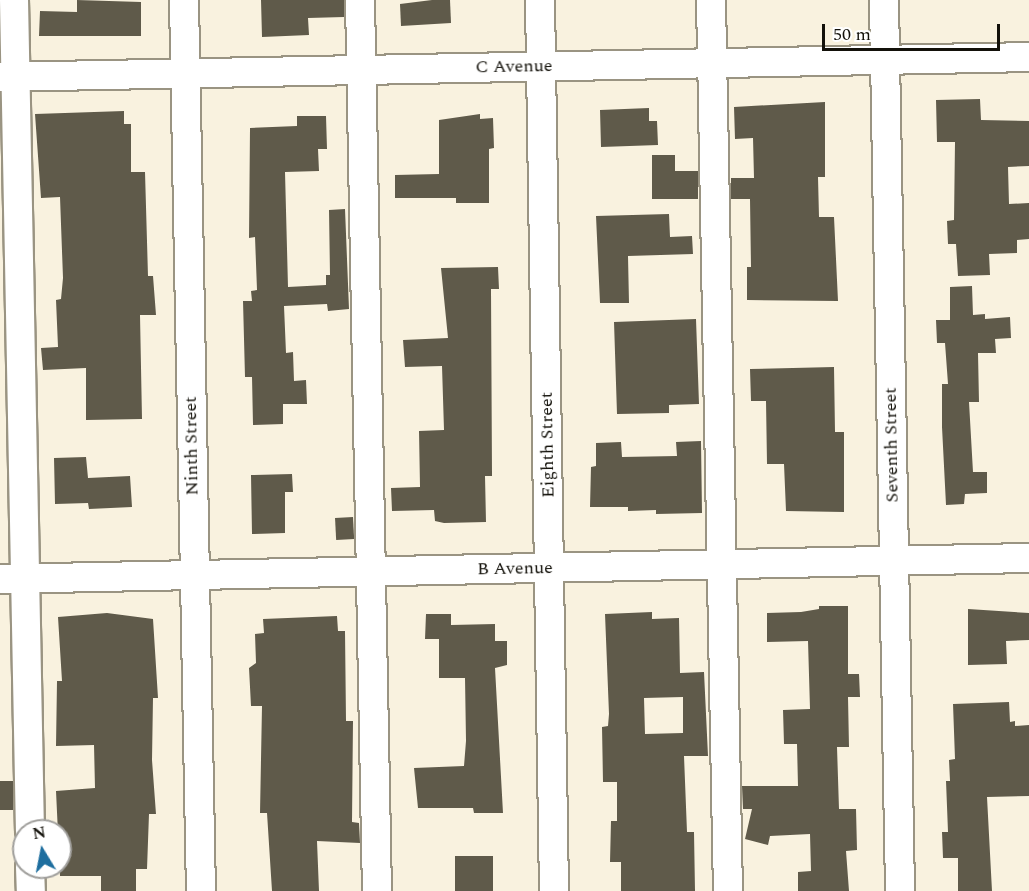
<!DOCTYPE html>
<html>
<head>
<meta charset="utf-8">
<style>
  body { margin:0 }
  #map { position:relative; width:1029px; height:891px; overflow:hidden; background:#f9f2df; font-family:Spectral,serif }
  div>[style] { position:absolute }
  .building>* { inset:0; background:#5f5a4a; transform-origin:0 0 }
  .roads { filter:drop-shadow(2px 0 #9a9482) drop-shadow(-2px 0 #9a9482) drop-shadow(0 2px #9a9482) drop-shadow(0 -2px #9a9482) }
  .minor>* { height:28px; margin:-14px; padding:0 14px; transform-origin:14px; border-radius:14px; background:#fff }
  span { translate:-50% -50%; white-space:nowrap; text-align:center; line-height:1.15; -webkit-text-stroke:6px #fff; paint-order:stroke }
  .street-label { font-size:18px; color:#13110a }
  .north { position:absolute; left:12px; top:819px; width:60px; height:60px; box-sizing:border-box; background:#fff; border:2px solid #a1a09d; border-radius:50%; rotate:350deg; font-size:16px; font-weight:700; line-height:24px; text-align:center; color:#13110a }
  .north::after { content:''; display:block; margin:auto; width:21px; height:27px; background:#1e6e9f; clip-path:polygon(50% 0,100% 100%,50% 72%,0 100%) }
  .scale { position:absolute; left:822px; top:24px; width:178px; height:27px; box-sizing:border-box; border:3px solid #13110a; border-top:0; padding-left:8px; font-size:18px; line-height:21px; white-space:nowrap; color:#13110a; -webkit-text-stroke:4px #fff; paint-order:stroke }
</style>
</head>
<body>
<div id="map">
  <div class="building">
    <i style="clip-path:polygon(77px 0,141px 2px,141px 36px,39px 36px,40px 11px,77px 12px)"></i>
    <i style="clip-path:polygon(261px 0,344px 0,344px 17px,308px 18px,309px 35px,262px 37px)"></i>
    <i style="clip-path:polygon(432px 0,450px 0,451px 23px,401px 26px,400px 4px)"></i>
    <i style="clip-path:polygon(980px 99px,981px 120px,1029px 121px,1029px 166px,1008px 167px,1009px 204px,1029px 203px,1029px 239px,1017px 240px,1017px 253px,989px 254px,990px 275px,958px 276px,956px 244px,948px 244px,947px 221px,954px 220px,955px 142px,937px 142px,936px 100px)"></i>
    <i style="clip-path:polygon(825px 102px,825px 177px,818px 177px,819px 217px,834px 217px,838px 301px,747px 300px,747px 267px,751px 267px,750px 199px,731px 199px,731px 178px,754px 178px,753px 138px,735px 139px,734px 107px)"></i>
    <i style="clip-path:polygon(649px 108px,649px 121px,657px 121px,658px 145px,601px 147px,600px 110px)"></i>
    <i style="clip-path:polygon(124px 111px,124px 124px,131px 124px,131px 172px,145px 172px,148px 276px,153px 276px,156px 315px,140px 315px,142px 419px,86px 420px,86px 368px,43px 370px,41px 348px,58px 347px,56px 300px,61px 299px,63px 278px,60px 197px,41px 198px,35px 114px)"></i>
    <i style="clip-path:polygon(480px 114px,480px 119px,493px 118px,494px 148px,489px 149px,489px 203px,456px 203px,456px 198px,395px 198px,395px 175px,439px 174px,439px 120px)"></i>
    <i style="clip-path:polygon(297px 116px,326px 116px,327px 149px,318px 149px,319px 171px,285px 172px,288px 287px,326px 285px,326px 275px,330px 275px,329px 210px,345px 209px,349px 309px,328px 311px,327px 304px,284px 306px,286px 353px,293px 352px,294px 381px,306px 380px,307px 404px,283px 404px,283px 424px,253px 425px,252px 377px,245px 377px,243px 301px,252px 301px,251px 291px,257px 290px,255px 237px,249px 238px,250px 128px,297px 126px)"></i>
    <i style="clip-path:polygon(652px 155px,675px 155px,675px 171px,698px 171px,698px 199px,652px 199px)"></i>
    <i style="clip-path:polygon(669px 214px,670px 237px,692px 236px,693px 254px,628px 256px,629px 303px,600px 303px,596px 216px)"></i>
    <i style="clip-path:polygon(498px 267px,499px 289px,491px 289px,492px 476px,485px 476px,486px 522px,444px 523px,435px 521px,434px 510px,392px 511px,391px 488px,420px 487px,419px 431px,444px 430px,442px 366px,405px 367px,403px 340px,448px 338px,441px 268px)"></i>
    <i style="clip-path:polygon(972px 286px,973px 315px,985px 314px,985px 319px,1010px 317px,1011px 338px,995px 339px,996px 353px,978px 353px,979px 402px,969px 402px,973px 472px,987px 472px,987px 493px,965px 494px,964px 504px,946px 505px,942px 427px,942px 384px,948px 384px,945px 343px,937px 343px,936px 320px,950px 320px,950px 287px)"></i>
    <i style="clip-path:polygon(696px 319px,699px 404px,669px 405px,669px 413px,617px 414px,614px 322px)"></i>
    <i style="clip-path:polygon(834px 367px,835px 432px,844px 432px,844px 512px,786px 511px,784px 464px,767px 464px,766px 401px,751px 401px,750px 369px)"></i>
    <i style="clip-path:polygon(701px 441px,702px 513px,656px 514px,656px 510px,628px 511px,628px 507px,590px 507px,591px 467px,596px 466px,596px 443px,621px 442px,622px 457px,677px 456px,676px 442px)"></i>
    <i style="clip-path:polygon(86px 457px,88px 478px,130px 476px,132px 507px,89px 509px,88px 503px,55px 504px,54px 458px)"></i>
    <i style="clip-path:polygon(292px 474px,293px 492px,285px 492px,285px 533px,252px 534px,251px 475px)"></i>
    <i style="left:353px;top:517px;width:22px;height:18px;rotate:87deg"></i>
    <i style="clip-path:polygon(819px 606px,848px 606px,848px 674px,859px 674px,860px 697px,848px 697px,849px 747px,837px 747px,839px 809px,856px 809px,857px 850px,846px 851px,849px 891px,798px 891px,798px 872px,811px 871px,810px 834px,770px 836px,768px 845px,745px 839px,752px 809px,743px 809px,742px 786px,798px 786px,797px 744px,784px 744px,783px 710px,810px 709px,808px 641px,767px 642px,767px 613px,801px 612px,819px 609px)"></i>
    <i style="clip-path:polygon(968px 609px,1029px 613px,1029px 640px,1006px 641px,1007px 664px,968px 665px)"></i>
    <i style="clip-path:polygon(evenodd,652px 612px,652px 619px,679px 618px,680px 673px,704px 672px,708px 756px,684px 756px,687px 832px,694px 832px,695px 891px,621px 891px,621px 862px,610px 862px,611px 821px,617px 821px,617px 782px,603px 782px,602px 727px,608px 726px,609px 714px,605px 614px,652px 612px,683px 697px,683px 733px,645px 734px,644px 698px,683px 697px)"></i>
    <i style="clip-path:polygon(107px 613px,153px 619px,158px 698px,153px 698px,152px 760px,156px 814px,149px 814px,147px 869px,136px 869px,136px 891px,101px 891px,101px 876px,60px 876px,56px 791px,95px 788px,94px 745px,56px 746px,57px 681px,62px 681px,58px 617px)"></i>
    <i style="clip-path:polygon(426px 614px,451px 614px,451px 625px,495px 624px,495px 641px,507px 641px,507px 665px,495px 668px,503px 813px,474px 813px,473px 808px,418px 808px,414px 768px,464px 766px,466px 741px,465px 678px,439px 678px,439px 639px,425px 639px)"></i>
    <i style="clip-path:polygon(337px 616px,338px 631px,345px 631px,346px 721px,353px 721px,352px 822px,359px 823px,360px 843px,317px 841px,319px 891px,272px 891px,267px 813px,260px 813px,262px 706px,251px 706px,249px 668px,256px 663px,255px 634px,264px 633px,263px 619px)"></i>
    <i style="clip-path:polygon(1009px 702px,1010px 722px,1015px 721px,1015px 726px,1029px 725px,1029px 796px,987px 797px,992px 891px,958px 891px,958px 858px,943px 858px,942px 832px,948px 832px,946px 781px,950px 781px,949px 760px,955px 759px,953px 704px)"></i>
    <i style="left:0;top:781px;width:13px;height:29px"></i>
    <i style="left:455px;top:856px;width:38px;height:35px"></i>
  </div>
  <div class="roads">
    <div class="minor">
      <i style="left:14px;top:0;width:831px;rotate:88.9deg"></i>
      <i style="left:184px;top:0;width:891px;rotate:88.91deg"></i>
      <i style="left:360px;top:0;width:891px;rotate:88.91deg"></i>
      <i style="left:540px;top:0;width:891px;rotate:89.1deg"></i>
      <i style="left:711px;top:0;width:891px;rotate:88.91deg"></i>
      <i style="left:884px;top:0;width:891px;rotate:88.97deg"></i>
      <i style="left:0;top:77px;width:1029px;rotate:-1.11deg"></i>
      <i style="left:0;top:579px;width:1029px;rotate:-1.17deg"></i>
      <i style="left:30px;top:867px;width:24px;rotate:88deg"></i>
    </div>
  </div>
  <div class="street-label">
    <span style="left:514px;top:67px;rotate:-1deg">C Avenue</span>
    <span style="left:548px;top:445px;rotate:-91deg">Eighth Street</span>
    <span style="left:892px;top:445px;rotate:-91deg">Seventh Street</span>
    <span style="left:192px;top:446px;rotate:-91deg">Ninth Street</span>
    <span style="left:515px;top:569px;rotate:-1deg">B Avenue</span>
  </div>
  <div class="north">N</div>
  <div class="scale">50 m</div>
</div>
</body>
</html>
